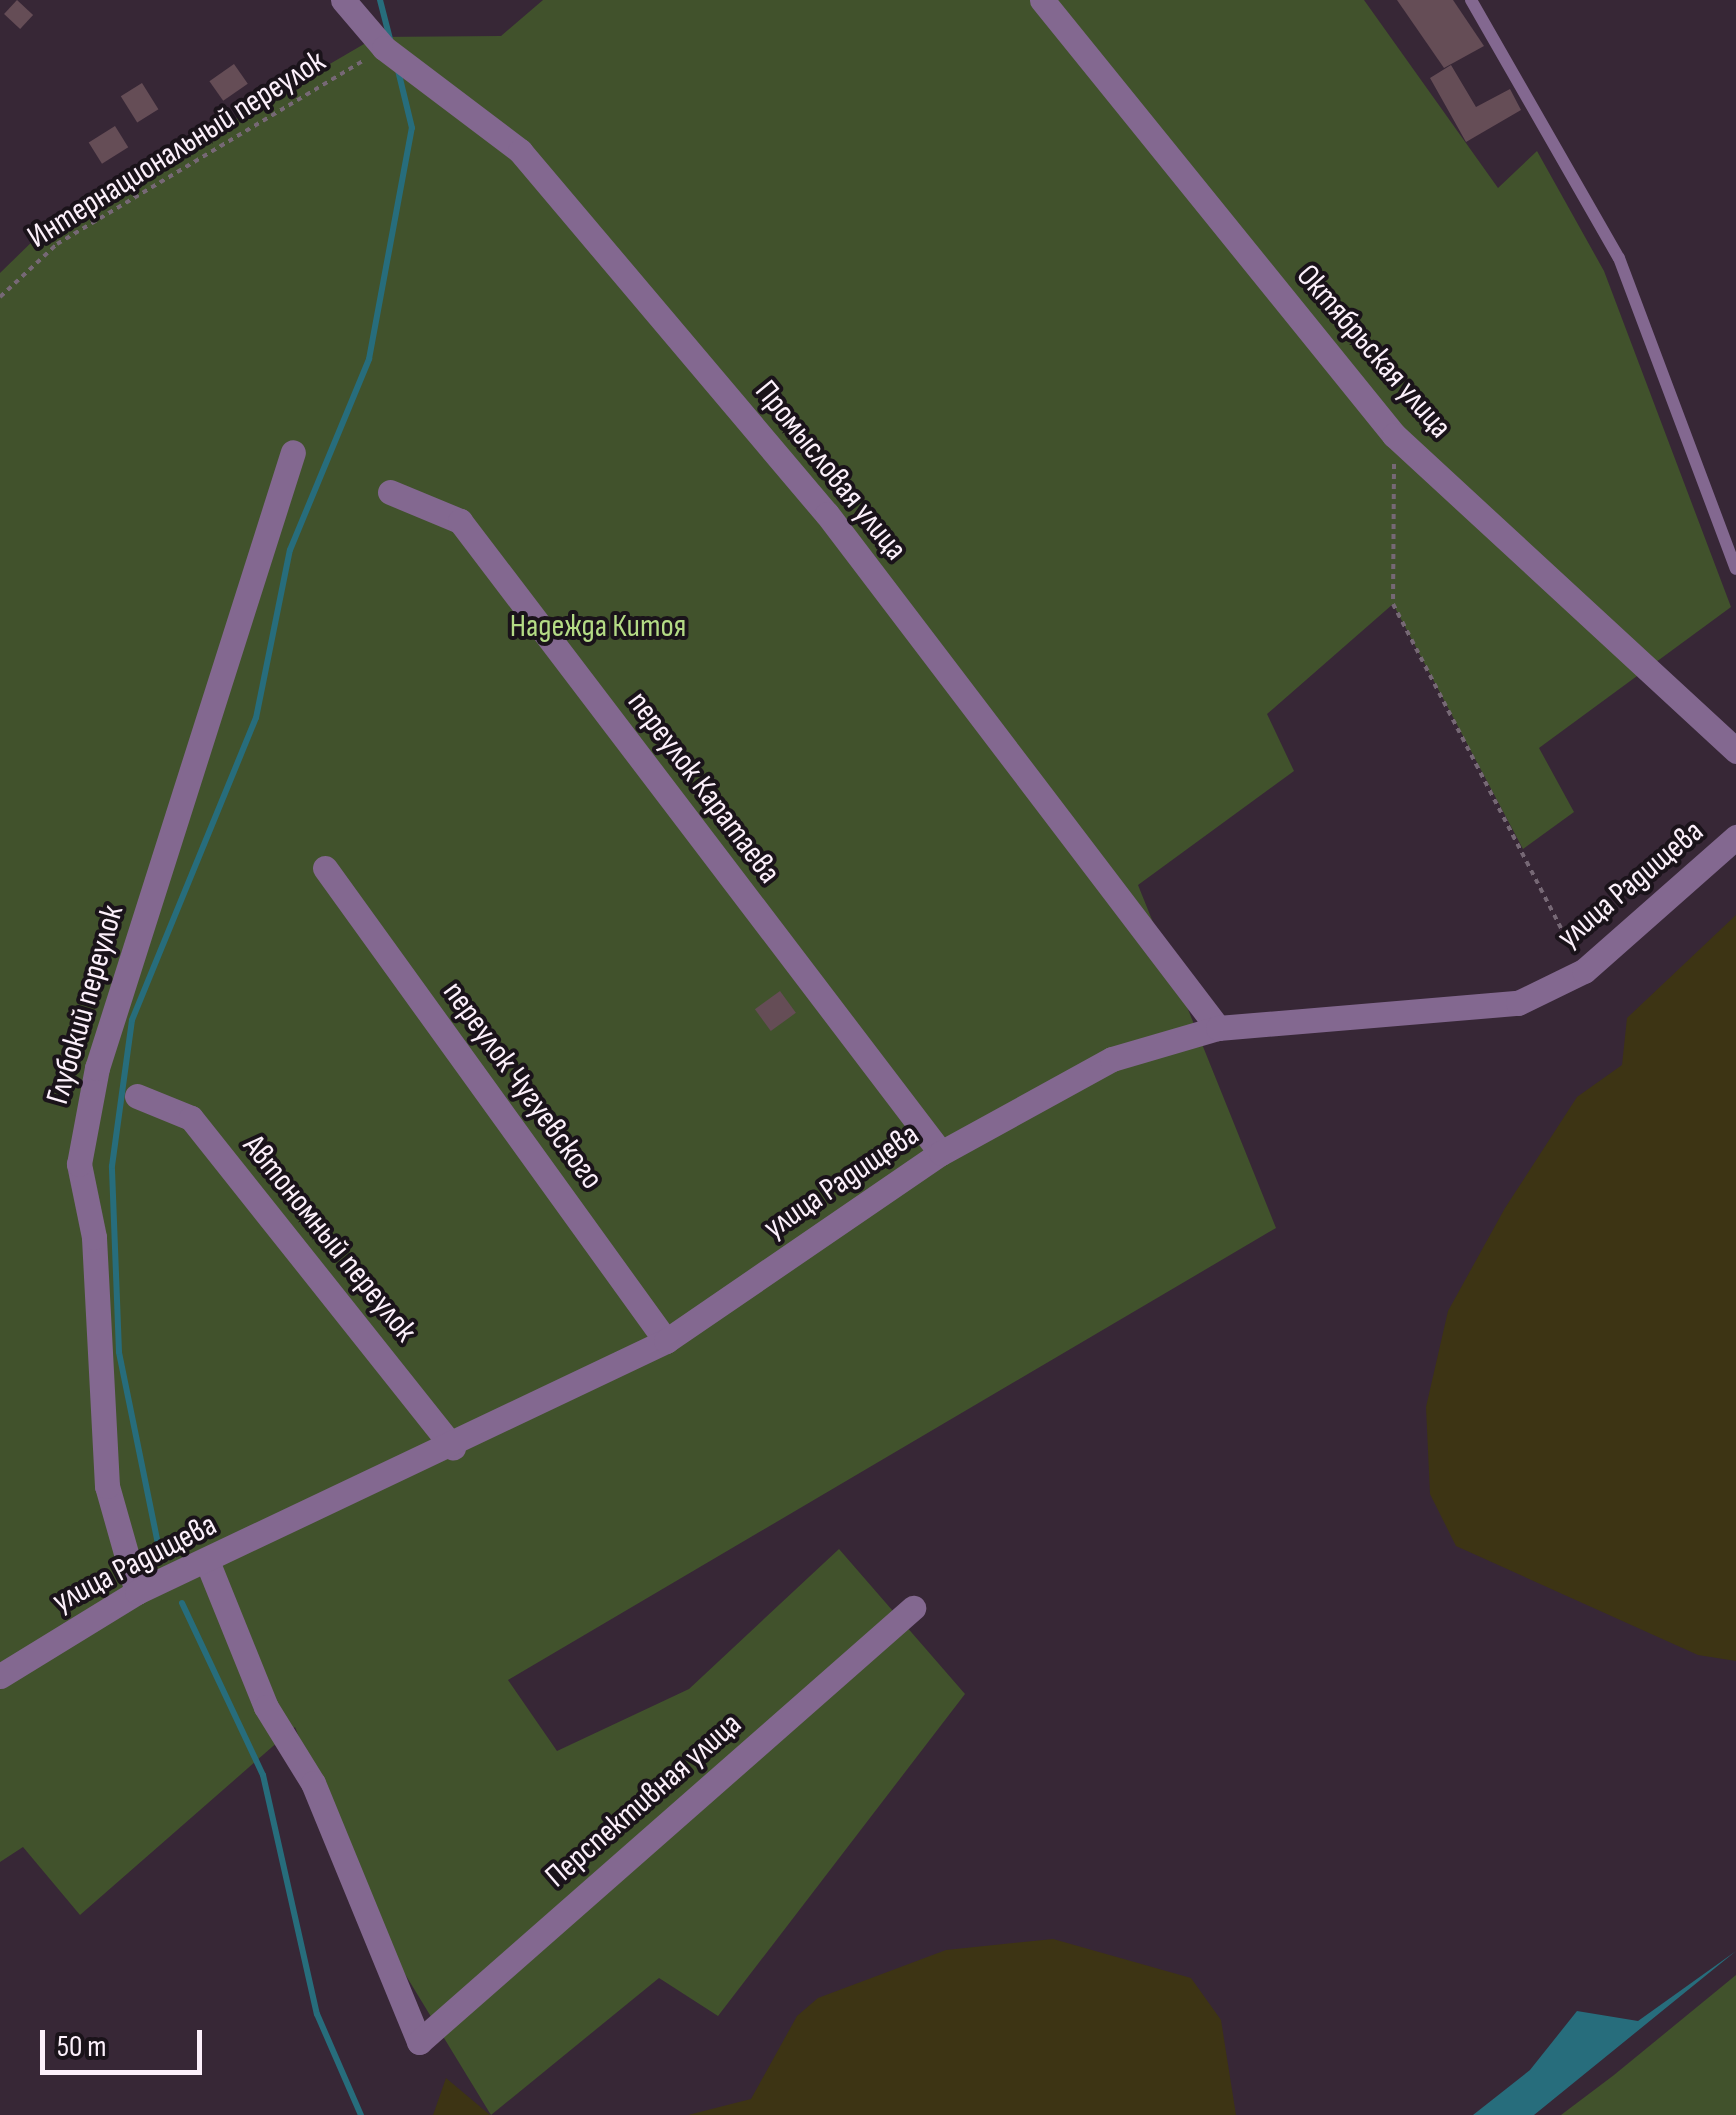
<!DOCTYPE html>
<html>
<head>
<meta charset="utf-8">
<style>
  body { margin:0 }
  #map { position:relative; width:1736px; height:2115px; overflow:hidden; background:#372736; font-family:"Sofia Sans Condensed",sans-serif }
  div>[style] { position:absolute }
  .green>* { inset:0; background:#41522c }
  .sand>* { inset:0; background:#3d3414 }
  .water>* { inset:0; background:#276d7c }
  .stream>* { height:6px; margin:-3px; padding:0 3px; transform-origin:3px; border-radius:3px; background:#276d7c }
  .building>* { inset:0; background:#654d56; transform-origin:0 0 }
  .path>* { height:4px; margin-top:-2px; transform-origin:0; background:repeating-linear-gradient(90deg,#766875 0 5px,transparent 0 10px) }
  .service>* { height:12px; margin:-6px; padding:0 6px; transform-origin:6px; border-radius:6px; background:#836890 }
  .minor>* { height:25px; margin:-12.5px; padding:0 12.5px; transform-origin:12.5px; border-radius:12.5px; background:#836890 }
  span { translate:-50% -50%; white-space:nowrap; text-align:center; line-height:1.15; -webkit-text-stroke:8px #1a131a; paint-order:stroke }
  .street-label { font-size:32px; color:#fcf0fb }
  .park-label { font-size:32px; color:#b4db85 }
  .scale { position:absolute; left:40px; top:2030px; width:162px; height:45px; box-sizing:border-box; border:5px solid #fcf0fb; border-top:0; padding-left:12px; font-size:30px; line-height:35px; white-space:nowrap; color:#fcf0fb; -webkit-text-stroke:8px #1a131a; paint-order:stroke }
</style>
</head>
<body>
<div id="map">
  <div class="green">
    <i style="clip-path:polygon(543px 0,1364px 0,1498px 188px,1537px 151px,1604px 271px,1731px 607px,1539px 748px,1574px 812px,1523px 849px,1393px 604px,1267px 714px,1294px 771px,1138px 885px,1276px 1228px,508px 1680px,557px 1751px,689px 1689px,839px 1549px,965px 1694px,718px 2016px,659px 1978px,491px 2115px,372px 1920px,295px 1727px,80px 1915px,23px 1847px,0 1862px,0 273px,42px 232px,376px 37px,501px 36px)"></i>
    <i style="clip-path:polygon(1736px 1975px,1736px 2115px,1561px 2115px,1614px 2075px)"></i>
  </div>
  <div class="sand">
    <i style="clip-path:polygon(1736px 915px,1736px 1661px,1698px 1655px,1456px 1546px,1430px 1494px,1426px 1407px,1448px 1311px,1505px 1208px,1577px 1097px,1622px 1065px,1627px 1018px)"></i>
    <i style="clip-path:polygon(1053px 1939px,1191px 1978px,1221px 2020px,1236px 2115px,688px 2115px,751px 2099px,797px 2016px,818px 1998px,946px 1950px)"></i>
    <i style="clip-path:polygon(446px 2078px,490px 2115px,433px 2115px)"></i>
  </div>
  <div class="water">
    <i style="clip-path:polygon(1736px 1951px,1534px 2115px,1473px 2115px,1530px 2070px,1577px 2011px,1638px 2021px)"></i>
  </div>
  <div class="stream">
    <i style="left:380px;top:0;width:40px;rotate:75.6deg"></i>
    <i style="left:159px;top:1549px;width:201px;rotate:-101.5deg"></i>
    <i style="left:119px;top:1352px;width:186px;rotate:-92.2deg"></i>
    <i style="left:112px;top:1166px;width:147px;rotate:-82.2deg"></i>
    <i style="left:132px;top:1020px;width:326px;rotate:-67.7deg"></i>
    <i style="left:256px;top:718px;width:171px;rotate:-78.6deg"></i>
    <i style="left:290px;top:550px;width:207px;rotate:-67.5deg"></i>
    <i style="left:369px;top:359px;width:235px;rotate:-79.5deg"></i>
    <i style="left:412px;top:128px;width:60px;rotate:-103.6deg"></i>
    <i style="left:182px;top:1603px;width:190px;rotate:64.8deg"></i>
    <i style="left:263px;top:1775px;width:245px;rotate:77.3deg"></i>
    <i style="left:317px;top:2014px;width:110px;rotate:66.5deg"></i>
  </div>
  <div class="building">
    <i style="left:17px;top:0;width:22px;height:19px;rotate:43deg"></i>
    <i style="clip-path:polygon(1397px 0,1453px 0,1484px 46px,1444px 68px)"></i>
    <i style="left:234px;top:64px;width:24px;height:30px;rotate:55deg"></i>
    <i style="clip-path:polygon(1451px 65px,1476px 107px,1510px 89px,1521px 110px,1466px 142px,1430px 78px)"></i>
    <i style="left:142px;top:83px;width:31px;height:25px;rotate:58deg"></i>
    <i style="left:115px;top:126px;width:25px;height:31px;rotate:58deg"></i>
    <i style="left:780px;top:991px;width:27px;height:31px;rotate:54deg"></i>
  </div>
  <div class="path">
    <i style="left:0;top:297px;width:78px;rotate:-42.9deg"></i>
    <i style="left:57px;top:244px;width:358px;rotate:-30.9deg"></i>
    <i style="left:1394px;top:464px;width:140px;rotate:90.4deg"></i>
    <i style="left:1393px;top:604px;width:391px;rotate:62.6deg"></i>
  </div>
  <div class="service">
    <i style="left:1471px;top:0;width:297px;rotate:60.2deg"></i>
    <i style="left:1619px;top:258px;width:332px;rotate:69.4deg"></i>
  </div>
  <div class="minor">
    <i style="left:343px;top:0;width:63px;rotate:49.5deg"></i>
    <i style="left:384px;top:48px;width:171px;rotate:37.1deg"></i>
    <i style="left:520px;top:151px;width:475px;rotate:49.8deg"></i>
    <i style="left:827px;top:514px;width:646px;rotate:52.74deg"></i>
    <i style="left:1042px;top:0;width:560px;rotate:51.02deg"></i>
    <i style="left:1394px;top:435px;width:466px;rotate:42.7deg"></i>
    <i style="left:390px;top:492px;width:76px;rotate:22.5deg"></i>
    <i style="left:460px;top:521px;width:794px;rotate:52.73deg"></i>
    <i style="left:325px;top:868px;width:583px;rotate:54.21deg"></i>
    <i style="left:137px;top:1096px;width:58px;rotate:22.2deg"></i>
    <i style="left:191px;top:1118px;width:421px;rotate:51.5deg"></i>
    <i style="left:207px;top:1561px;width:157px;rotate:68deg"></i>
    <i style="left:266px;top:1707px;width:89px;rotate:58.3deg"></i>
    <i style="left:313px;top:1783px;width:280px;rotate:67.7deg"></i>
    <i style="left:419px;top:2042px;width:658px;rotate:-41.3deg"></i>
    <i style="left:137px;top:1592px;width:110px;rotate:-105.8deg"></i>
    <i style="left:107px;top:1486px;width:249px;rotate:-93deg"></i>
    <i style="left:94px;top:1237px;width:75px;rotate:-101.6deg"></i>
    <i style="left:79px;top:1164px;width:98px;rotate:-79.4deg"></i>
    <i style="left:97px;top:1068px;width:646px;rotate:-72.35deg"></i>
    <i style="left:0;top:1676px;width:161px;rotate:-31.5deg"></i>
    <i style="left:137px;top:1592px;width:586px;rotate:-25.38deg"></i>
    <i style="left:666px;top:1341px;width:333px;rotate:-34.4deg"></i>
    <i style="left:941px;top:1153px;width:195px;rotate:-28.8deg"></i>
    <i style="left:1112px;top:1059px;width:110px;rotate:-16.3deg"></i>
    <i style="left:1218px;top:1028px;width:301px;rotate:-4.8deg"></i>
    <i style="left:1518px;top:1003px;width:73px;rotate:-25.9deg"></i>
    <i style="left:1584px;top:971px;width:203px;rotate:-41.4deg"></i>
  </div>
  <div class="street-label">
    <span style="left:177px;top:150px;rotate:-32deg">Интернациональный переулок</span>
    <span style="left:1373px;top:352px;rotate:49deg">Октябрьская улица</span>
    <span style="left:830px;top:471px;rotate:51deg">Промысловая улица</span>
    <span style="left:703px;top:788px;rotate:53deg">переулок Каратаева</span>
    <span style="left:1631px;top:885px;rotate:-40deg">улица Радищева</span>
    <span style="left:86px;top:1005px;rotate:-74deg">Глубокий переулок</span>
    <span style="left:522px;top:1086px;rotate:54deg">переулок Чугуевского</span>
    <span style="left:842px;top:1182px;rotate:-34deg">улица Радищева</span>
    <span style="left:329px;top:1239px;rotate:51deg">Автономный переулок</span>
    <span style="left:135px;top:1564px;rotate:-27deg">улица Радищева</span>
    <span style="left:644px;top:1801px;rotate:-41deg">Перспективная улица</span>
  </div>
  <div class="park-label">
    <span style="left:598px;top:627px">Надежда Китоя</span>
  </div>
  <div class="scale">50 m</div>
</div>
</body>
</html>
